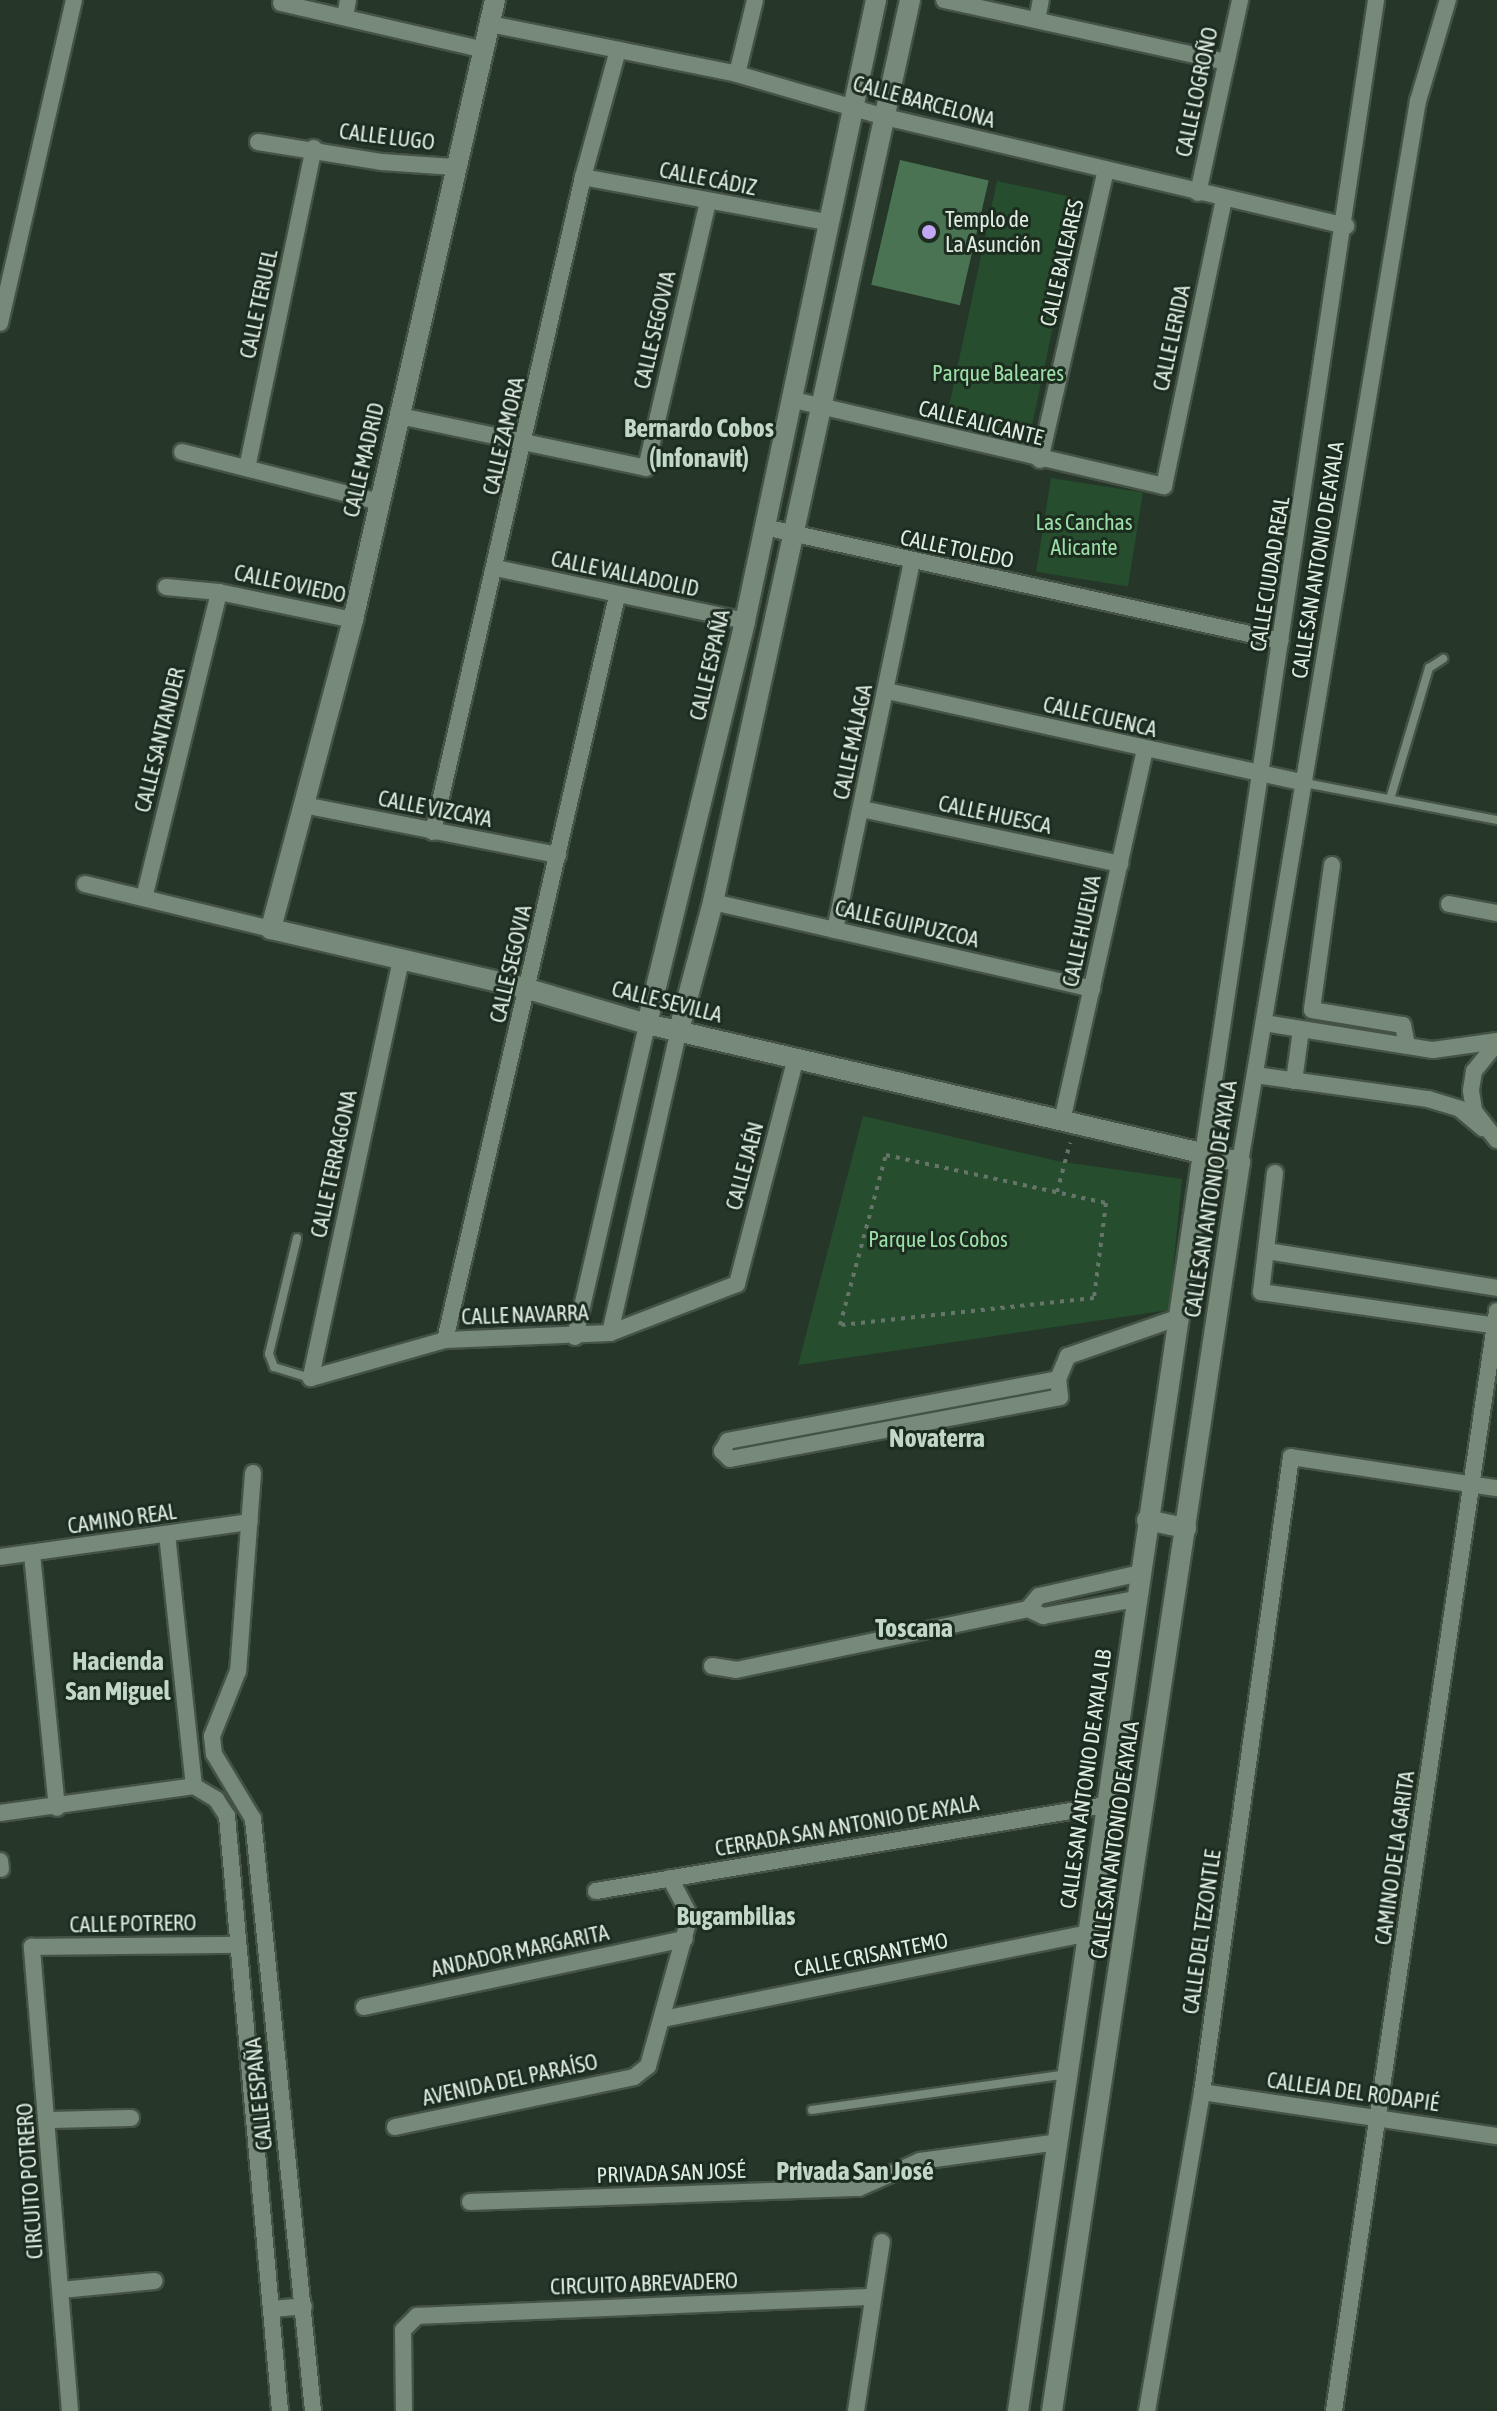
<!DOCTYPE html>
<html>
<head>
<meta charset="utf-8">
<style>
  body { margin:0 }
  #map { position:relative; width:1497px; height:2411px; overflow:hidden; background:#263729; font-family:"Asap Condensed",sans-serif }
  div>[style] { position:absolute }
  .green>* { inset:0; background:#254d2e; transform-origin:0 0 }
  .building>* { inset:0; background:#497352; transform-origin:0 0 }
  .path>* { height:4px; margin-top:-2px; transform-origin:0; background:repeating-linear-gradient(90deg,#667569 0 4px,transparent 0 10px) }
  .roads { filter:drop-shadow(2px 0 #455347) drop-shadow(-2px 0 #455347) drop-shadow(0 2px #455347) drop-shadow(0 -2px #455347) }
  .service>* { height:8px; margin:-4px; padding:0 4px; transform-origin:4px; border-radius:4px; background:#778a7a }
  .minor>* { height:16px; margin:-8px; padding:0 8px; transform-origin:8px; border-radius:8px; background:#778a7a }
  .tertiary>* { height:20px; margin:-10px; padding:0 10px; transform-origin:10px; border-radius:10px; background:#778a7a }
  .dots>* { width:22px; height:22px; translate:-50% -50%; box-sizing:border-box; border:4px solid #1c2c1f; border-radius:50% }
  span { translate:-50% -50%; white-space:nowrap; text-align:center; line-height:1.15; -webkit-text-stroke:6px #1c2c1f; paint-order:stroke }
  .street-label { font-size:22px; color:#e0ebe2 }
  .poi-label { font-size:22px; color:#e0ebe2 }
  .left { translate:0 -50%; text-align:left }
  .park-label { font-size:22px; color:#9cdea8 }
  .quarter-label { font-size:26px; color:#c2d7c5; font-weight:700 }
</style>
</head>
<body>
<div id="map">
  <div class="green">
    <i style="left:997px;top:181px;width:85px;height:240px;rotate:12deg"></i>
    <i style="left:1051px;top:478px;width:93px;height:95px;rotate:9deg"></i>
    <i style="clip-path:polygon(863px 1116px,1057px 1161px,1182px 1179px,1169px 1310px,798px 1365px)"></i>
  </div>
  <div class="building">
    <i style="left:900px;top:160px;width:91px;height:128px;rotate:13deg"></i>
  </div>
  <div class="path">
    <i style="left:886px;top:1155px;width:225px;rotate:12.3deg"></i>
    <i style="left:1106px;top:1203px;width:96px;rotate:97.2deg"></i>
    <i style="left:1094px;top:1298px;width:255px;rotate:173.9deg"></i>
    <i style="left:840px;top:1325px;width:176px;rotate:-74.9deg"></i>
    <i style="left:1057px;top:1192px;width:51px;rotate:-75.1deg"></i>
  </div>
  <div class="roads">
    <div class="service">
      <i style="left:1305px;top:783px;width:196px;rotate:10.9deg"></i>
      <i style="left:1390px;top:799px;width:137px;rotate:-73.4deg"></i>
      <i style="left:1429px;top:668px;width:17px;rotate:-33deg"></i>
      <i style="left:297px;top:1238px;width:119px;rotate:103.6deg"></i>
      <i style="left:269px;top:1354px;width:14px;rotate:69deg"></i>
      <i style="left:274px;top:1367px;width:39px;rotate:17deg"></i>
      <i style="left:812px;top:2110px;width:258px;rotate:-8deg"></i>
    </div>
    <div class="minor">
      <i style="left:944px;top:0;width:289px;rotate:12.4deg"></i>
      <i style="left:281px;top:3px;width:208px;rotate:13deg"></i>
      <i style="left:345px;top:17px;width:17px;rotate:-80deg"></i>
      <i style="left:1037px;top:20px;width:20px;rotate:-79deg"></i>
      <i style="left:490px;top:24px;width:252px;rotate:11.4deg"></i>
      <i style="left:737px;top:74px;width:154px;rotate:16.2deg"></i>
      <i style="left:885px;top:117px;width:474px;rotate:13.3deg"></i>
      <i style="left:737px;top:74px;width:76px;rotate:-76.3deg"></i>
      <i style="left:258px;top:142px;width:126px;rotate:9.2deg"></i>
      <i style="left:382px;top:162px;width:72px;rotate:4deg"></i>
      <i style="left:583px;top:177px;width:247px;rotate:10.5deg"></i>
      <i style="left:1198px;top:193px;width:198px;rotate:-77.7deg"></i>
      <i style="left:0;top:323px;width:331px;rotate:-77.1deg"></i>
      <i style="left:790px;top:399px;width:384px;rotate:13.1deg"></i>
      <i style="left:1164px;top:486px;width:292px;rotate:-78.2deg"></i>
      <i style="left:400px;top:416px;width:251px;rotate:11.9deg"></i>
      <i style="left:646px;top:468px;width:273px;rotate:-76.9deg"></i>
      <i style="left:182px;top:452px;width:203px;rotate:14.2deg"></i>
      <i style="left:1040px;top:460px;width:298px;rotate:-77.2deg"></i>
      <i style="left:247px;top:468px;width:327px;rotate:-78.2deg"></i>
      <i style="left:764px;top:527px;width:529px;rotate:12.43deg"></i>
      <i style="left:496px;top:568px;width:255px;rotate:12deg"></i>
      <i style="left:166px;top:587px;width:53px;rotate:5.4deg"></i>
      <i style="left:219px;top:592px;width:137px;rotate:11.8deg"></i>
      <i style="left:887px;top:691px;width:428px;rotate:12.4deg"></i>
      <i style="left:303px;top:805px;width:260px;rotate:11.1deg"></i>
      <i style="left:862px;top:809px;width:264px;rotate:12deg"></i>
      <i style="left:433px;top:832px;width:672px;rotate:-77.1deg"></i>
      <i style="left:583px;top:177px;width:132px;rotate:-74.6deg"></i>
      <i style="left:1332px;top:865px;width:146px;rotate:97.9deg"></i>
      <i style="left:1312px;top:1010px;width:92px;rotate:9.4deg"></i>
      <i style="left:1403px;top:1025px;width:21px;rotate:79deg"></i>
      <i style="left:85px;top:884px;width:191px;rotate:13.6deg"></i>
      <i style="left:144px;top:898px;width:315px;rotate:-76.2deg"></i>
      <i style="left:713px;top:902px;width:389px;rotate:12.9deg"></i>
      <i style="left:1449px;top:904px;width:49px;rotate:10.6deg"></i>
      <i style="left:835px;top:930px;width:376px;rotate:-78.2deg"></i>
      <i style="left:401px;top:960px;width:428px;rotate:102.2deg"></i>
      <i style="left:311px;top:1378px;width:139px;rotate:-15.8deg"></i>
      <i style="left:445px;top:1340px;width:165px;rotate:-2.4deg"></i>
      <i style="left:610px;top:1333px;width:136px;rotate:-21.1deg"></i>
      <i style="left:737px;top:1284px;width:234px;rotate:-75.4deg"></i>
      <i style="left:1264px;top:1023px;width:171px;rotate:9.1deg"></i>
      <i style="left:1433px;top:1050px;width:65px;rotate:-8deg"></i>
      <i style="left:1496px;top:1044px;width:35px;rotate:129deg"></i>
      <i style="left:1474px;top:1071px;width:20px;rotate:99deg"></i>
      <i style="left:1471px;top:1091px;width:20px;rotate:81deg"></i>
      <i style="left:1474px;top:1111px;width:37px;rotate:52deg"></i>
      <i style="left:1255px;top:1075px;width:175px;rotate:7.9deg"></i>
      <i style="left:1428px;top:1099px;width:34px;rotate:17deg"></i>
      <i style="left:1460px;top:1109px;width:30px;rotate:40deg"></i>
      <i style="left:1294px;top:1081px;width:51px;rotate:-82.2deg"></i>
      <i style="left:1062px;top:1121px;width:380px;rotate:-77.4deg"></i>
      <i style="left:1203px;top:1154px;width:1167px;rotate:-81.47deg"></i>
      <i style="left:1240px;top:1162px;width:1076px;rotate:-80.48deg"></i>
      <i style="left:1418px;top:101px;width:105px;rotate:-73.5deg"></i>
      <i style="left:1275px;top:1173px;width:120px;rotate:96.7deg"></i>
      <i style="left:1261px;top:1292px;width:238px;rotate:8.2deg"></i>
      <i style="left:1267px;top:1251px;width:233px;rotate:9.1deg"></i>
      <i style="left:610px;top:1333px;width:311px;rotate:-77.2deg"></i>
      <i style="left:575px;top:1337px;width:321px;rotate:-77deg"></i>
      <i style="left:445px;top:1340px;width:764px;rotate:-76.98deg"></i>
      <i style="left:1058px;top:1379px;width:336px;rotate:169.4deg"></i>
      <i style="left:728px;top:1441px;width:12px;rotate:121deg"></i>
      <i style="left:722px;top:1451px;width:11px;rotate:45deg"></i>
      <i style="left:730px;top:1459px;width:336px;rotate:-10.6deg"></i>
      <i style="left:1060px;top:1397px;width:18px;rotate:-96deg"></i>
      <i style="left:1058px;top:1379px;width:25px;rotate:-67deg"></i>
      <i style="left:1068px;top:1356px;width:115px;rotate:-19.2deg"></i>
      <i style="left:253px;top:1473px;width:199px;rotate:94.3deg"></i>
      <i style="left:238px;top:1671px;width:70px;rotate:111.8deg"></i>
      <i style="left:212px;top:1736px;width:18px;rotate:84deg"></i>
      <i style="left:214px;top:1754px;width:76px;rotate:59deg"></i>
      <i style="left:253px;top:1819px;width:595px;rotate:84.21deg"></i>
      <i style="left:167px;top:1534px;width:253px;rotate:83.9deg"></i>
      <i style="left:32px;top:1554px;width:255px;rotate:84.4deg"></i>
      <i style="left:0;top:1557px;width:252px;rotate:-8deg"></i>
      <i style="left:1028px;top:1609px;width:17px;rotate:-50deg"></i>
      <i style="left:1039px;top:1596px;width:104px;rotate:-12.8deg"></i>
      <i style="left:712px;top:1666px;width:24px;rotate:9deg"></i>
      <i style="left:736px;top:1670px;width:298px;rotate:-11.8deg"></i>
      <i style="left:1028px;top:1609px;width:17px;rotate:25deg"></i>
      <i style="left:1043px;top:1616px;width:95px;rotate:-10.4deg"></i>
      <i style="left:0;top:1813px;width:196px;rotate:-7.9deg"></i>
      <i style="left:194px;top:1786px;width:26px;rotate:31deg"></i>
      <i style="left:216px;top:1799px;width:20px;rotate:57deg"></i>
      <i style="left:227px;top:1816px;width:597px;rotate:84.91deg"></i>
      <i style="left:0;top:1861px;width:8px;rotate:83deg"></i>
      <i style="left:596px;top:1891px;width:517px;rotate:-9.57deg"></i>
      <i style="left:364px;top:2007px;width:328px;rotate:-12deg"></i>
      <i style="left:663px;top:2019px;width:434px;rotate:-11.4deg"></i>
      <i style="left:1202px;top:2092px;width:298px;rotate:8.5deg"></i>
      <i style="left:49px;top:2120px;width:82px;rotate:-1.4deg"></i>
      <i style="left:395px;top:2127px;width:244px;rotate:-11.8deg"></i>
      <i style="left:634px;top:2077px;width:18px;rotate:-38deg"></i>
      <i style="left:648px;top:2066px;width:156px;rotate:-74.4deg"></i>
      <i style="left:690px;top:1916px;width:43px;rotate:-117.8deg"></i>
      <i style="left:470px;top:2202px;width:389px;rotate:-2.1deg"></i>
      <i style="left:859px;top:2188px;width:67px;rotate:-23.9deg"></i>
      <i style="left:920px;top:2161px;width:139px;rotate:-7.8deg"></i>
      <i style="left:61px;top:2290px;width:94px;rotate:-5.5deg"></i>
      <i style="left:272px;top:2309px;width:32px;rotate:-5deg"></i>
      <i style="left:70px;top:2411px;width:466px;rotate:-94.7deg"></i>
      <i style="left:32px;top:1947px;width:203px;rotate:-0.6deg"></i>
      <i style="left:404px;top:2411px;width:81px;rotate:-90.7deg"></i>
      <i style="left:403px;top:2330px;width:20px;rotate:-45deg"></i>
      <i style="left:417px;top:2316px;width:456px;rotate:-2.4deg"></i>
      <i style="left:856px;top:2411px;width:171px;rotate:-81.3deg"></i>
      <i style="left:1147px;top:2411px;width:324px;rotate:-80.2deg"></i>
      <i style="left:1202px;top:2092px;width:641px;rotate:-82.02deg"></i>
      <i style="left:1291px;top:1457px;width:208px;rotate:8.6deg"></i>
      <i style="left:1334px;top:2411px;width:1112px;rotate:-81.57deg"></i>
    </div>
    <div class="tertiary">
      <i style="left:495px;top:0;width:636px;rotate:102.9deg"></i>
      <i style="left:353px;top:620px;width:320px;rotate:104.9deg"></i>
      <i style="left:271px;top:929px;width:264px;rotate:13.1deg"></i>
      <i style="left:528px;top:989px;width:124px;rotate:16.4deg"></i>
      <i style="left:647px;top:1024px;width:609px;rotate:13.1deg"></i>
      <i style="left:1240px;top:1162px;width:1263px;rotate:98.56deg"></i>
      <i style="left:647px;top:1024px;width:415px;rotate:-76.3deg"></i>
      <i style="left:745px;top:621px;width:635px;rotate:-78.09deg"></i>
      <i style="left:679px;top:1030px;width:132px;rotate:-75.1deg"></i>
      <i style="left:713px;top:902px;width:923px;rotate:-77.68deg"></i>
      <i style="left:1147px;top:1520px;width:40px;rotate:12deg"></i>
      <i style="left:1018px;top:2411px;width:1271px;rotate:-81.63deg"></i>
    </div>
  </div>
  <div class="dots">
    <i style="left:929px;top:232px;background:#c2a8f3"></i>
  </div>
  <div class="street-label">
    <span style="left:1197px;top:92px;rotate:-78deg">CALLE LOGROÑO</span>
    <span style="left:924px;top:102px;rotate:15deg">CALLE BARCELONA</span>
    <span style="left:387px;top:137px;rotate:7deg">CALLE LUGO</span>
    <span style="left:708px;top:179px;rotate:11deg">CALLE CÁDIZ</span>
    <span style="left:1062px;top:263px;rotate:-77deg">CALLE BALEARES</span>
    <span style="left:259px;top:304px;rotate:-78deg">CALLE TERUEL</span>
    <span style="left:655px;top:330px;rotate:-77deg">CALLE SEGOVIA</span>
    <span style="left:1172px;top:338px;rotate:-78deg">CALLE LERIDA</span>
    <span style="left:981px;top:423px;rotate:14deg">CALLE ALICANTE</span>
    <span style="left:504px;top:436px;rotate:-77deg">CALLE ZAMORA</span>
    <span style="left:364px;top:460px;rotate:-77deg">CALLE MADRID</span>
    <span style="left:957px;top:549px;rotate:12deg">CALLE TOLEDO</span>
    <span style="left:1318px;top:560px;rotate:-81deg">CALLE SAN ANTONIO DE AYALA</span>
    <span style="left:625px;top:574px;rotate:12deg">CALLE VALLADOLID</span>
    <span style="left:1270px;top:574px;rotate:-81deg">CALLE CIUDAD REAL</span>
    <span style="left:290px;top:584px;rotate:12deg">CALLE OVIEDO</span>
    <span style="left:710px;top:665px;rotate:-77deg">CALLE ESPAÑA</span>
    <span style="left:1100px;top:717px;rotate:13deg">CALLE CUENCA</span>
    <span style="left:160px;top:740px;rotate:-76deg">CALLE SANTANDER</span>
    <span style="left:853px;top:742px;rotate:-78deg">CALLE MÁLAGA</span>
    <span style="left:435px;top:809px;rotate:11deg">CALLE VIZCAYA</span>
    <span style="left:995px;top:815px;rotate:12deg">CALLE HUESCA</span>
    <span style="left:907px;top:924px;rotate:13deg">CALLE GUIPUZCOA</span>
    <span style="left:1082px;top:931px;rotate:-78deg">CALLE HUELVA</span>
    <span style="left:511px;top:964px;rotate:-77deg">CALLE SEGOVIA</span>
    <span style="left:667px;top:1002px;rotate:14deg">CALLE SEVILLA</span>
    <span style="left:334px;top:1164px;rotate:-78deg">CALLE TERRAGONA</span>
    <span style="left:745px;top:1166px;rotate:-75deg">CALLE JAÉN</span>
    <span style="left:1211px;top:1199px;rotate:-81deg">CALLE SAN ANTONIO DE AYALA</span>
    <span style="left:525px;top:1315px;rotate:-2deg">CALLE NAVARRA</span>
    <span style="left:122px;top:1519px;rotate:-8deg">CAMINO REAL</span>
    <span style="left:1086px;top:1779px;rotate:-82deg">CALLE SAN ANTONIO DE AYALA LB</span>
    <span style="left:847px;top:1826px;rotate:-10deg">CERRADA SAN ANTONIO DE AYALA</span>
    <span style="left:1115px;top:1840px;rotate:-82deg">CALLE SAN ANTONIO DE AYALA</span>
    <span style="left:1395px;top:1858px;rotate:-82deg">CAMINO DE LA GARITA</span>
    <span style="left:133px;top:1924px;rotate:-1deg">CALLE POTRERO</span>
    <span style="left:1202px;top:1932px;rotate:-82deg">CALLE DEL TEZONTLE</span>
    <span style="left:520px;top:1951px;rotate:-12deg">ANDADOR MARGARITA</span>
    <span style="left:871px;top:1955px;rotate:-11deg">CALLE CRISANTEMO</span>
    <span style="left:510px;top:2080px;rotate:-12deg">AVENIDA DEL PARAÍSO</span>
    <span style="left:1353px;top:2092px;rotate:8deg">CALLEJA DEL RODAPIÉ</span>
    <span style="left:259px;top:2094px;rotate:-96deg">CALLE ESPAÑA</span>
    <span style="left:671px;top:2173px;rotate:-2deg">PRIVADA SAN JOSÉ</span>
    <span style="left:30px;top:2181px;rotate:-94deg">CIRCUITO POTRERO</span>
    <span style="left:644px;top:2284px;rotate:-2deg">CIRCUITO ABREVADERO</span>
  </div>
  <div class="poi-label">
    <span class="left" style="left:945px;top:232px">Templo de<br>La Asunción</span>
  </div>
  <div class="park-label">
    <span style="left:998px;top:374px">Parque Baleares</span>
    <span style="left:1084px;top:535px">Las Canchas<br>Alicante</span>
    <span style="left:938px;top:1240px">Parque Los Cobos</span>
  </div>
  <div class="quarter-label">
    <span style="left:699px;top:444px">Bernardo Cobos<br>(Infonavit)</span>
    <span style="left:937px;top:1439px">Novaterra</span>
    <span style="left:914px;top:1629px">Toscana</span>
    <span style="left:118px;top:1677px">Hacienda<br>San Miguel</span>
    <span style="left:736px;top:1917px">Bugambilias</span>
    <span style="left:855px;top:2172px">Privada San José</span>
  </div>
</div>
</body>
</html>
